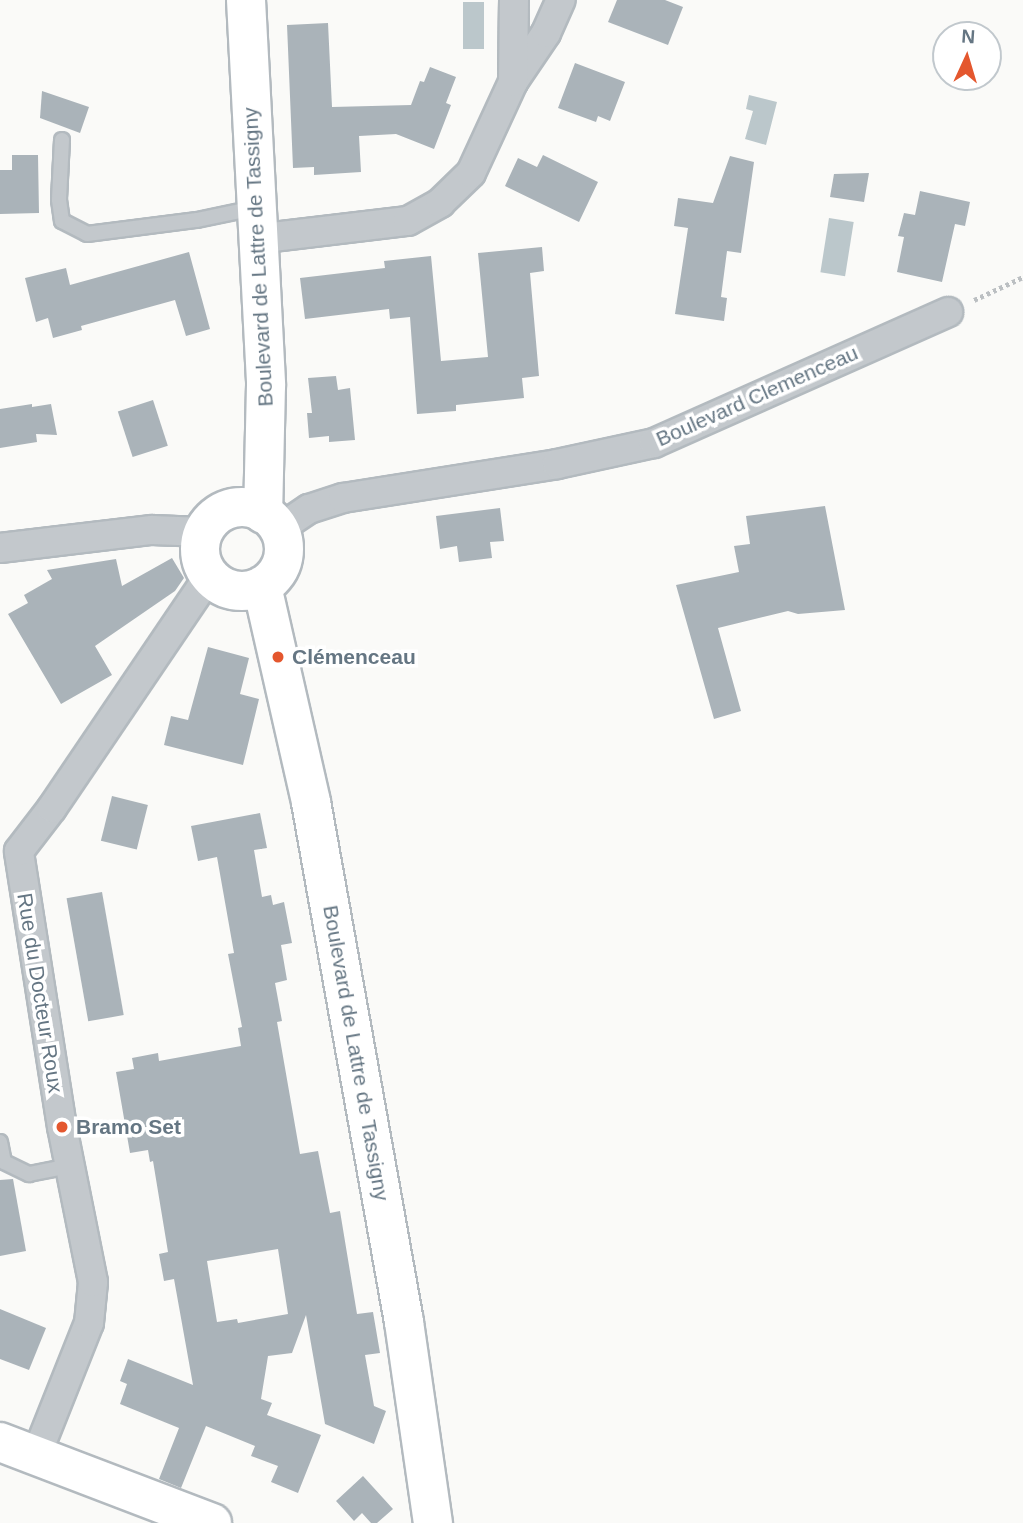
<!DOCTYPE html>
<html>
<head>
<meta charset="utf-8">
<style>
  body { margin:0 }
  #map { position:relative; width:1023px; height:1523px; overflow:hidden; background:#fafaf8; font-family:Arial,sans-serif }
  div>[style] { position:absolute }
  .water>* { inset:0; background:#bbc7cb; transform-origin:0 0 }
  .building>* { inset:0; background:#aab3b9; transform-origin:0 0 }
  .path>* { height:4.5px; margin-top:-2.25px; transform-origin:0; background:repeating-linear-gradient(90deg,#bbbfc2 0 3.5px,transparent 0 7px) }
  .roads { filter:drop-shadow(2px 0 #b3babf) drop-shadow(-2px 0 #b3babf) drop-shadow(0 2px #b3babf) drop-shadow(0 -2px #b3babf) }
  .lane>* { height:14px; margin:-7px; padding:0 7px; transform-origin:7px; border-radius:7px; background:#c3c8cc }
  .street>* { height:28px; margin:-14px; padding:0 14px; transform-origin:14px; border-radius:14px; background:#c3c8cc }
  .secondary>* { height:38px; margin:-19px; padding:0 19px; transform-origin:19px; border-radius:19px; background:#fff }
  .secondary>.ring { margin:-19px; padding:0; box-sizing:content-box; background:none; border:38px solid #fff; border-radius:50% }
  .dots>* { width:19px; height:19px; translate:-50% -50%; box-sizing:border-box; border:4px solid #fff; border-radius:50% }
  span { translate:-50% -50%; white-space:nowrap; text-align:center; line-height:1.15; -webkit-text-stroke:7px #fff; paint-order:stroke }
  .street-label { font-size:21px; color:#657683 }
  .poi-label { font-size:21px; color:#657683; font-weight:700 }
  .left { translate:0 -50%; text-align:left }
  .north { position:absolute; left:932px; top:21px; width:70px; height:70px; box-sizing:border-box; background:#fff; border:2px solid #c1c8cd; border-radius:50%; rotate:4deg; font-size:19px; font-weight:700; line-height:28px; text-align:center; color:#657683 }
  .north::after { content:''; display:block; margin:auto; width:24px; height:32px; background:#e4572e; clip-path:polygon(50% 0,100% 100%,50% 72%,0 100%) }
</style>
</head>
<body>
<div id="map">
  <div class="water">
    <i style="left:463px;top:2px;width:21px;height:47px"></i>
    <i style="clip-path:polygon(749px 95px,777px 102px,766px 145px,745px 139px,753px 111px,746px 109px)"></i>
    <i style="left:829px;top:218px;width:25px;height:55px;rotate:9deg"></i>
  </div>
  <div class="building">
    <i style="clip-path:polygon(617px 0,665px 0,683px 7px,668px 45px,608px 22px)"></i>
    <i style="clip-path:polygon(328px 23px,332px 107px,411px 105px,420px 81px,424px 82px,430px 67px,456px 77px,446px 103px,451px 105px,434px 149px,396px 134px,359px 136px,361px 172px,314px 175px,314px 167px,293px 168px,287px 25px)"></i>
    <i style="clip-path:polygon(575px 63px,625px 82px,610px 121px,598px 116px,596px 122px,558px 108px)"></i>
    <i style="clip-path:polygon(42px 91px,89px 107px,80px 133px,40px 118px)"></i>
    <i style="clip-path:polygon(12px 155px,38px 155px,39px 213px,0 214px,0 170px,12px 170px)"></i>
    <i style="clip-path:polygon(543px 155px,598px 182px,579px 222px,505px 186px,518px 158px,537px 167px)"></i>
    <i style="clip-path:polygon(730px 156px,754px 162px,741px 253px,727px 251px,721px 297px,727px 298px,724px 321px,675px 314px,688px 228px,674px 226px,678px 198px,713px 203px)"></i>
    <i style="clip-path:polygon(869px 173px,864px 202px,830px 197px,834px 174px)"></i>
    <i style="clip-path:polygon(920px 191px,970px 202px,965px 226px,955px 224px,942px 282px,897px 272px,904px 237px,898px 236px,904px 213px,915px 215px)"></i>
    <i style="clip-path:polygon(542px 247px,544px 271px,530px 273px,539px 376px,522px 378px,524px 398px,456px 405px,456px 411px,417px 414px,410px 317px,390px 319px,389px 309px,305px 319px,300px 278px,385px 268px,384px 261px,431px 256px,441px 361px,488px 357px,478px 253px)"></i>
    <i style="clip-path:polygon(189px 252px,210px 329px,186px 336px,175px 300px,81px 326px,82px 330px,53px 338px,48px 318px,36px 322px,25px 278px,66px 268px,70px 285px)"></i>
    <i style="clip-path:polygon(336px 376px,338px 390px,350px 388px,355px 440px,329px 442px,329px 436px,309px 438px,307px 413px,312px 413px,308px 378px)"></i>
    <i style="left:153px;top:400px;width:48px;height:37px;rotate:72deg"></i>
    <i style="clip-path:polygon(32px 404px,32px 407px,51px 404px,57px 435px,36px 434px,37px 442px,0 448px,0 409px)"></i>
    <i style="clip-path:polygon(825px 506px,845px 610px,798px 614px,788px 611px,718px 628px,741px 711px,714px 719px,676px 585px,739px 572px,734px 546px,750px 544px,746px 516px)"></i>
    <i style="clip-path:polygon(500px 508px,504px 541px,490px 542px,492px 558px,459px 562px,457px 546px,440px 549px,436px 516px)"></i>
    <i style="clip-path:polygon(172px 558px,184px 578px,175px 591px,95px 646px,112px 675px,61px 704px,8px 614px,28px 603px,24px 595px,52px 579px,47px 570px,116px 559px,122px 586px)"></i>
    <i style="clip-path:polygon(208px 647px,249px 658px,240px 694px,259px 699px,243px 765px,164px 745px,171px 716px,188px 720px)"></i>
    <i style="left:112px;top:796px;width:37px;height:46px;rotate:14deg"></i>
    <i style="clip-path:polygon(evenodd,260px 813px,267px 848px,254px 850px,262px 897px,271px 895px,273px 905px,284px 902px,292px 943px,281px 945px,287px 980px,275px 983px,282px 1021px,277px 1022px,300px 1154px,318px 1151px,330px 1213px,340px 1211px,357px 1314px,373px 1312px,380px 1353px,365px 1355px,374px 1406px,386px 1411px,374px 1444px,325px 1424px,306px 1315px,292px 1353px,268px 1356px,261px 1399px,272px 1403px,267px 1415px,321px 1435px,298px 1493px,271px 1482px,278px 1466px,251px 1456px,255px 1446px,206px 1426px,181px 1488px,159px 1479px,179px 1428px,120px 1404px,127px 1384px,120px 1381px,128px 1359px,193px 1385px,174px 1279px,164px 1281px,159px 1254px,168px 1252px,153px 1161px,150px 1162px,148px 1150px,130px 1153px,116px 1072px,134px 1069px,132px 1058px,158px 1053px,159px 1061px,241px 1046px,238px 1028px,242px 1027px,228px 954px,234px 953px,217px 857px,198px 861px,191px 826px,260px 813px,278px 1249px,288px 1314px,238px 1323px,237px 1319px,217px 1322px,207px 1261px,278px 1249px)"></i>
    <i style="left:102px;top:892px;width:125px;height:36px;rotate:80deg"></i>
    <i style="clip-path:polygon(13px 1179px,26px 1251px,0 1256px,0 1180px)"></i>
    <i style="clip-path:polygon(0 1309px,46px 1328px,29px 1370px,0 1359px)"></i>
    <i style="clip-path:polygon(363px 1476px,393px 1509px,377px 1523px,371px 1523px,362px 1513px,354px 1521px,336px 1501px)"></i>
  </div>
  <div class="path">
    <i style="left:974px;top:300px;width:54px;rotate:-25.1deg"></i>
  </div>
  <div class="roads">
    <div class="lane">
      <i style="left:62px;top:140px;width:60px;rotate:92.9deg"></i>
      <i style="left:59px;top:200px;width:21px;rotate:82deg"></i>
      <i style="left:62px;top:221px;width:28px;rotate:27deg"></i>
      <i style="left:87px;top:234px;width:111px;rotate:-7.3deg"></i>
      <i style="left:197px;top:220px;width:58px;rotate:-11.9deg"></i>
      <i style="left:0;top:1142px;width:20px;rotate:79deg"></i>
      <i style="left:4px;top:1162px;width:28px;rotate:26deg"></i>
      <i style="left:29px;top:1174px;width:42px;rotate:-11deg"></i>
    </div>
    <div class="street">
      <i style="left:513px;top:82px;width:59px;rotate:-56deg"></i>
      <i style="left:546px;top:33px;width:36px;rotate:-66deg"></i>
      <i style="left:256px;top:239px;width:153px;rotate:-6.8deg"></i>
      <i style="left:408px;top:221px;width:37px;rotate:-29deg"></i>
      <i style="left:440px;top:203px;width:43px;rotate:-44.1deg"></i>
      <i style="left:471px;top:173px;width:100px;rotate:-65.2deg"></i>
      <i style="left:513px;top:82px;width:82px;rotate:-89.3deg"></i>
      <i style="left:279px;top:529px;width:36px;rotate:-34deg"></i>
      <i style="left:309px;top:509px;width:36px;rotate:-18deg"></i>
      <i style="left:343px;top:498px;width:217px;rotate:-9deg"></i>
      <i style="left:557px;top:464px;width:99px;rotate:-12.2deg"></i>
      <i style="left:654px;top:443px;width:322px;rotate:-24deg"></i>
      <i style="left:0;top:548px;width:153px;rotate:-6.8deg"></i>
      <i style="left:152px;top:530px;width:52px;rotate:2.2deg"></i>
      <i style="left:36px;top:1456px;width:143px;rotate:-68.3deg"></i>
      <i style="left:89px;top:1323px;width:41px;rotate:-84.4deg"></i>
      <i style="left:93px;top:1282px;width:158px;rotate:-101.3deg"></i>
      <i style="left:62px;top:1127px;width:279px;rotate:-98.9deg"></i>
      <i style="left:19px;top:851px;width:54px;rotate:-52.5deg"></i>
      <i style="left:52px;top:808px;width:280px;rotate:-55.9deg"></i>
    </div>
    <div class="secondary">
      <i style="left:246px;top:0;width:386px;rotate:87deg"></i>
      <i style="left:266px;top:385px;width:129px;rotate:91.3deg"></i>
      <i class="ring" style="left:200px;top:507px;width:46px;height:46px"></i>
      <i style="left:262px;top:586px;width:221px;rotate:77.2deg"></i>
      <i style="left:311px;top:802px;width:528px;rotate:79.86deg"></i>
      <i style="left:404px;top:1322px;width:203px;rotate:81.8deg"></i>
      <i style="left:0;top:1442px;width:227px;rotate:20.9deg"></i>
    </div>
  </div>
  <div class="dots">
    <i style="left:278px;top:657px;background:#e4572e"></i>
    <i style="left:62px;top:1127px;background:#e4572e"></i>
  </div>
  <div class="street-label">
    <span style="left:258px;top:257px;rotate:-93deg">Boulevard de Lattre de Tassigny</span>
    <span style="left:757px;top:396px;rotate:-24deg">Boulevard Clemenceau</span>
    <span style="left:40px;top:993px;rotate:81deg">Rue du Docteur Roux</span>
    <span style="left:356px;top:1053px;rotate:80deg">Boulevard de Lattre de Tassigny</span>
  </div>
  <div class="poi-label">
    <span class="left" style="left:292px;top:657px">Clémenceau</span>
    <span class="left" style="left:76px;top:1127px">Bramo Set</span>
  </div>
  <div class="north">N</div>
</div>
</body>
</html>
